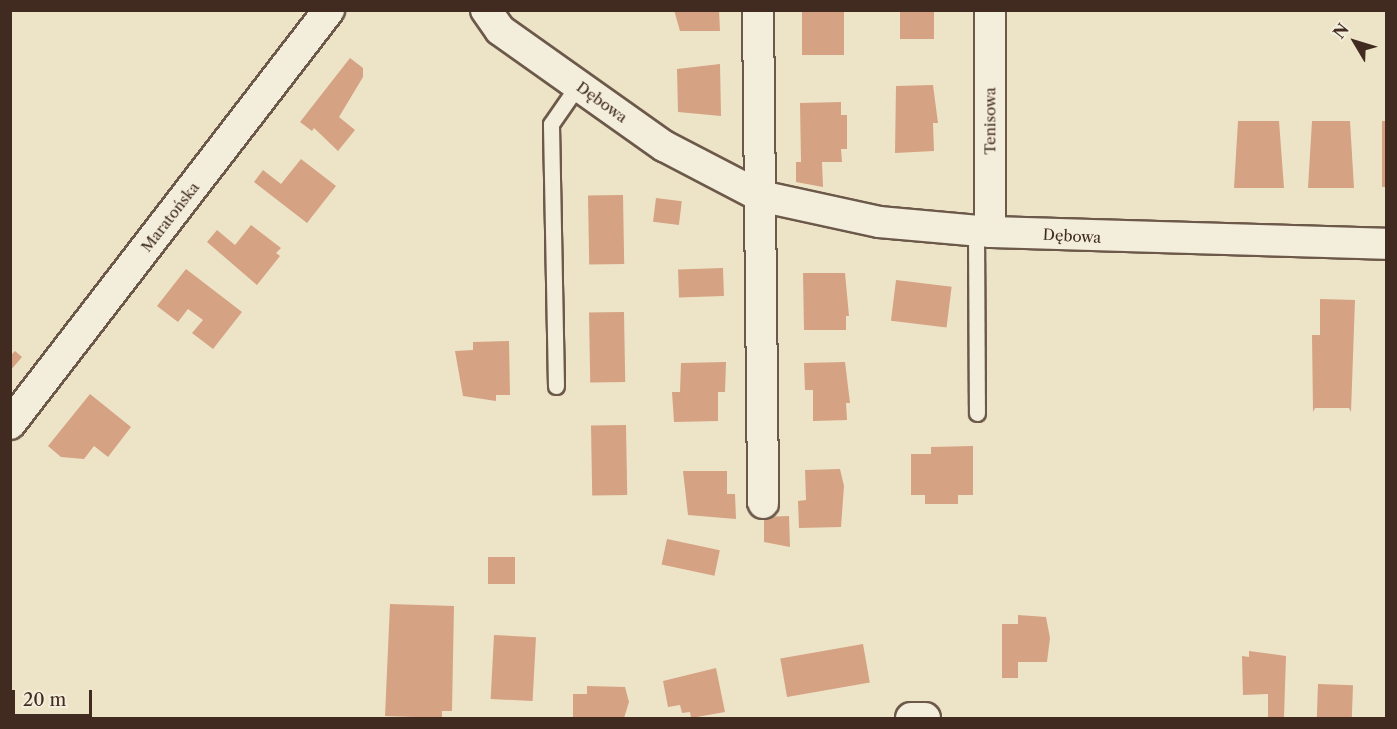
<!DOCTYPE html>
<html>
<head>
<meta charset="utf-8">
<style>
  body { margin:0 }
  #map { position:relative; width:1397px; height:729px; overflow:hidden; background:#ede4c7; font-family:"Libre Caslon Text",serif }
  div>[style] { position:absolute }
  .building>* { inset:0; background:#d5a283; transform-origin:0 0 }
  .roads { filter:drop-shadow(2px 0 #6c594a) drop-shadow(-2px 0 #6c594a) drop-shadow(0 2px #6c594a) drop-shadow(0 -2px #6c594a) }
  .lane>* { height:15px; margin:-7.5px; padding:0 7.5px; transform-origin:7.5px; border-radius:7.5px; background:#f3eddb }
  .street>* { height:30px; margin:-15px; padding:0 15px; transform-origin:15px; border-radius:15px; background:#f3eddb }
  span { translate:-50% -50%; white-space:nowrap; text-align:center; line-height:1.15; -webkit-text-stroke:6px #f3eddb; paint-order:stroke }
  .street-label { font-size:15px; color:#412b20 }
  .frame { position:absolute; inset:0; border:12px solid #412b20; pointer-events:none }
  .north { position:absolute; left:1325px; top:12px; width:60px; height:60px; -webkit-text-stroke:4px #f3eddb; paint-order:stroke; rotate:308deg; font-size:16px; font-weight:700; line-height:24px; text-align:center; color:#412b20 }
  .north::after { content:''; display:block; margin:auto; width:21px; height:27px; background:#412b20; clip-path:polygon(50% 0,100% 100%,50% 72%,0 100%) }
  .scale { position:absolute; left:12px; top:690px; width:80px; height:27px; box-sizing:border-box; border:3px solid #412b20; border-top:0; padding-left:8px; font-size:18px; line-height:21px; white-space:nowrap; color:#412b20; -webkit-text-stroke:4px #f3eddb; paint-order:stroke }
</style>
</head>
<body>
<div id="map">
  <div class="building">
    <i style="clip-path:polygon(674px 10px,719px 10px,720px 31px,680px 31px)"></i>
    <i style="left:802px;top:10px;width:42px;height:45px"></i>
    <i style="left:900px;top:10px;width:34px;height:29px"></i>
    <i style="clip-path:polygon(350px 58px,363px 68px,363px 77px,339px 117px,355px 130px,338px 151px,314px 128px,312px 131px,300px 122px)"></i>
    <i style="clip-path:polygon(720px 64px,721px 116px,678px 112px,677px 69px)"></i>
    <i style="clip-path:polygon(933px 85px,938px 123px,933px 123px,934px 151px,895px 153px,896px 86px)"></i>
    <i style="clip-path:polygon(841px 102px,841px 115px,847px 115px,847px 149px,841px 149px,842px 162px,822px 162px,823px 187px,796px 182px,796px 162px,801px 162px,800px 103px)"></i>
    <i style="clip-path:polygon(1238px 121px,1279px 121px,1284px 188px,1234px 188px)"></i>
    <i style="clip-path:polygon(1312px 121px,1350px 121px,1354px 188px,1308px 188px)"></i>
    <i style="left:1382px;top:121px;width:4px;height:66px"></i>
    <i style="clip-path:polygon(301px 159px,336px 186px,307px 223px,254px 182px,263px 170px,281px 184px)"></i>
    <i style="left:623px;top:195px;width:69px;height:35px;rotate:89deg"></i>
    <i style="left:656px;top:198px;width:26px;height:24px;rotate:7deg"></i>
    <i style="clip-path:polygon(251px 225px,281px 248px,276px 253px,280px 256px,257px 285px,207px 242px,217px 230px,235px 245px)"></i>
    <i style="left:723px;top:268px;width:28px;height:45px;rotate:88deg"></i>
    <i style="clip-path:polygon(186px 269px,242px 312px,213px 349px,192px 333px,203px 320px,188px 309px,178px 322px,157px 306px)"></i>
    <i style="clip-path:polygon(803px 273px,845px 273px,849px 316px,846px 316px,846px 330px,804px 330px)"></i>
    <i style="left:896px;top:280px;width:56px;height:41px;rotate:7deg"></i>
    <i style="clip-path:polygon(1320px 299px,1355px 300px,1351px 412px,1349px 408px,1315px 408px,1313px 412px,1312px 335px,1320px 335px)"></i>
    <i style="left:624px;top:312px;width:70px;height:35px;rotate:89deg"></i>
    <i style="clip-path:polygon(509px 341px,510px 395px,496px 395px,496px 401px,463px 396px,455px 351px,473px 350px,473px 342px)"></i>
    <i style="clip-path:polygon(15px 351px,22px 357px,10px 371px,10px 356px)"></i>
    <i style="clip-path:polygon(726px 362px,725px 392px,718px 392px,718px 421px,674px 422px,672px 392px,680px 392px,681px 363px)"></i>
    <i style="clip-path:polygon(845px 362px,850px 403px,846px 403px,847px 420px,813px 421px,813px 390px,805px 390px,804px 363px)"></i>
    <i style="clip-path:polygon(90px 394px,131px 427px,108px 457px,94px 446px,84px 459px,61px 457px,48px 446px)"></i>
    <i style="left:626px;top:425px;width:70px;height:35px;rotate:89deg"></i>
    <i style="clip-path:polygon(973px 446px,973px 495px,958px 495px,958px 504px,925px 504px,925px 495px,911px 495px,911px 454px,931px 454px,931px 447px)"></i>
    <i style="clip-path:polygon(840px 469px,844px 486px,841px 527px,799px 528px,798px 501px,806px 500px,805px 470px)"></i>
    <i style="clip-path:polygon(683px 471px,727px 471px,727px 494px,735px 494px,736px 519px,688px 515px)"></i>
    <i style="clip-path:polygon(789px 516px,790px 547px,764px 542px,764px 517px)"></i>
    <i style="left:667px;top:539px;width:54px;height:26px;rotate:12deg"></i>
    <i style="left:488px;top:557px;width:27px;height:27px"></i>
    <i style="clip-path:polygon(390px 604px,454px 606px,452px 711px,442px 711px,442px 718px,385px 716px)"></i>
    <i style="clip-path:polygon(1018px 615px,1046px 617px,1050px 638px,1047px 662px,1018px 662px,1018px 678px,1002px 678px,1002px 624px,1018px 624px)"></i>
    <i style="left:494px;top:635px;width:42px;height:64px;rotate:3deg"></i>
    <i style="left:863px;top:644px;width:39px;height:84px;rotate:80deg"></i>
    <i style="clip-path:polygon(1249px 651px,1286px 656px,1284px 717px,1268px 718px,1268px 694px,1243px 695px,1242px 656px,1249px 657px)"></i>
    <i style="clip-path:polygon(716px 668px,725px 712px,691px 718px,690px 712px,682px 713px,680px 705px,668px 707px,663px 681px)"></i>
    <i style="left:1318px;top:684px;width:35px;height:34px;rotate:2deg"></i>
    <i style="clip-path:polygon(587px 686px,625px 687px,629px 702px,624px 718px,573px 718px,573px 694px,587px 694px)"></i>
  </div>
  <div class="roads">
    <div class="lane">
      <i style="left:976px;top:231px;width:182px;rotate:89.7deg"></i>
      <i style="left:556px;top:386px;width:262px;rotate:-91.1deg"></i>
      <i style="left:551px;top:124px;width:47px;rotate:-55.3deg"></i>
    </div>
    <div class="street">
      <i style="left:486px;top:10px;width:24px;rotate:55deg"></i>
      <i style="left:500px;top:30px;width:201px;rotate:35.3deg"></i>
      <i style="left:664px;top:146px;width:108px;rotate:27.5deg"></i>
      <i style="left:760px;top:196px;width:122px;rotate:12.3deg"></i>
      <i style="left:879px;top:222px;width:111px;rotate:5.1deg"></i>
      <i style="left:990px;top:232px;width:396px;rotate:1.7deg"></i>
      <i style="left:758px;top:10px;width:493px;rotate:89.4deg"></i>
      <i style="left:990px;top:232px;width:222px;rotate:-90deg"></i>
      <i style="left:10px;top:424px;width:523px;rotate:-52.38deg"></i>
      <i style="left:911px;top:718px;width:14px"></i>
    </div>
  </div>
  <div class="street-label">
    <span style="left:602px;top:102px;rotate:36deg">Dębowa</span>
    <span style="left:990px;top:121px;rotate:-90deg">Tenisowa</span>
    <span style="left:170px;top:217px;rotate:-52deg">Maratońska</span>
    <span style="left:1072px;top:236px;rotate:3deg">Dębowa</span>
  </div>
  <div class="frame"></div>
  <div class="north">N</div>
  <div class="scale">20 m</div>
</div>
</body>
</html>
